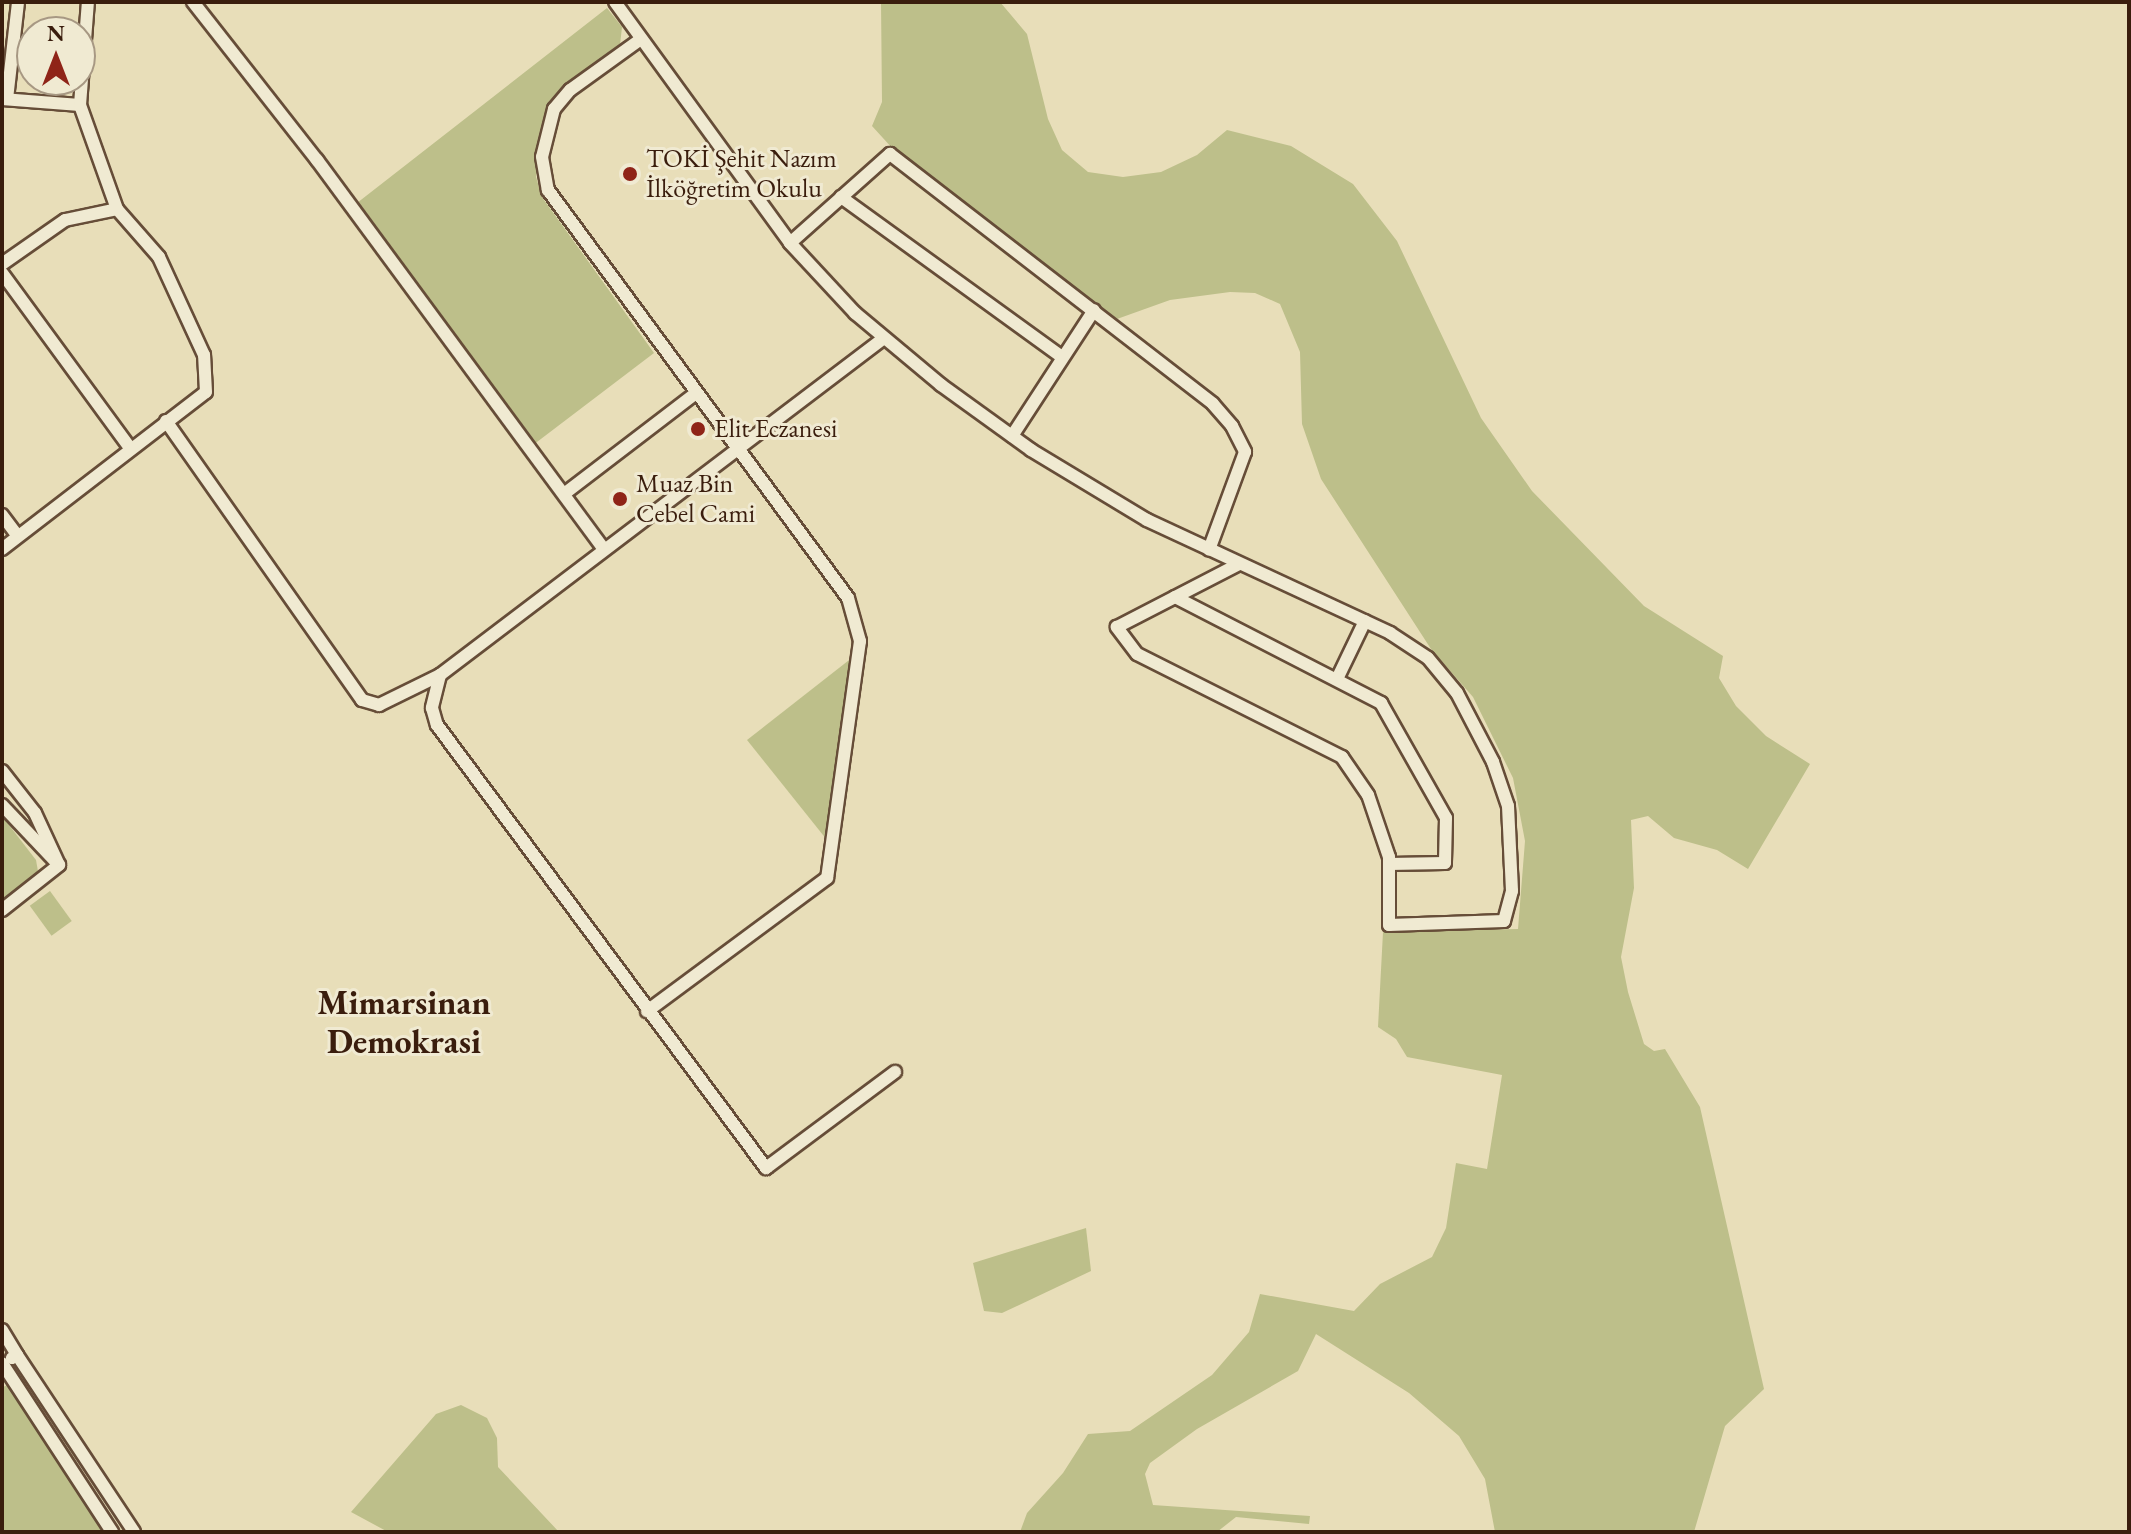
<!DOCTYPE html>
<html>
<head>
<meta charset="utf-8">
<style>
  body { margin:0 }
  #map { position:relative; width:2131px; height:1534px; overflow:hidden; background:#e8deb9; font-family:"EB Garamond",serif }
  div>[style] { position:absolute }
  .green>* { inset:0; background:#bdbf8a; transform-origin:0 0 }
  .roads { filter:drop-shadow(2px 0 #664d38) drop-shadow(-2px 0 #664d38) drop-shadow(0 2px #664d38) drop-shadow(0 -2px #664d38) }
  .minor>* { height:12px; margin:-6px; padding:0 6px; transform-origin:6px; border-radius:6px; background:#f0ead2 }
  .dots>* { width:22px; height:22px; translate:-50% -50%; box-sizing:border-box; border:4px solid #f0ead2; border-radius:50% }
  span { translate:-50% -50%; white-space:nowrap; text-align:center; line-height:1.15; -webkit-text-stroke:6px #f0ead2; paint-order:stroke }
  .poi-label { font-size:26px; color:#3a1d0d }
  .left { translate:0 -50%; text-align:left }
  .district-label { font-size:34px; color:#3a1d0d; font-weight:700 }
  .frame { position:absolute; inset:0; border:4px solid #3a1d0d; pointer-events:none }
  .north { position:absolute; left:16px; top:16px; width:80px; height:80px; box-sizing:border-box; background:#f0ead2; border:2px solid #a79883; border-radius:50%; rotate:0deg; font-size:22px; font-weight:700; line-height:32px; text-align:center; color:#3a1d0d }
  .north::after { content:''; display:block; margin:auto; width:28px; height:36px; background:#8f2418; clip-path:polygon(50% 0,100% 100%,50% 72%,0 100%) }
</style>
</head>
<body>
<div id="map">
  <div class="green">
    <i style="clip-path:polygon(881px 2px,1000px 2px,1027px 34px,1048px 119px,1062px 150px,1088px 172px,1123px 177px,1161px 172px,1197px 155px,1227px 130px,1291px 146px,1353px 184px,1397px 241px,1481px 418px,1532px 491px,1644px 606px,1723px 656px,1719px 678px,1736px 706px,1766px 736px,1810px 764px,1748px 869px,1717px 850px,1674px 838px,1648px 816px,1631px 820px,1634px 888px,1621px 957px,1628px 992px,1644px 1044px,1654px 1051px,1665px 1049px,1700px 1107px,1764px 1389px,1725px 1426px,1694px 1532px,1495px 1532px,1485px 1479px,1459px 1436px,1409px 1393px,1316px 1334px,1298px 1371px,1197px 1429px,1150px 1463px,1145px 1474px,1153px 1505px,1310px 1516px,1309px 1524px,1236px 1517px,1217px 1532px,1020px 1532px,1027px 1513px,1063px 1473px,1088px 1434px,1130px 1431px,1212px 1375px,1249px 1332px,1260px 1294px,1354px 1311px,1380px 1284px,1432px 1257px,1446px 1228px,1456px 1163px,1487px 1169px,1502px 1075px,1407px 1057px,1396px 1039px,1378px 1027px,1383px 932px,1518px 929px,1525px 841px,1513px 778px,1473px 697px,1431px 649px,1321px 479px,1302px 424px,1300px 352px,1280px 304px,1255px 293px,1230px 292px,1170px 300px,1117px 319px,893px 149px,872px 126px,882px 102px)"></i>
    <i style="clip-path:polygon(607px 8px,622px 27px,620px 45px,559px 93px,540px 135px,536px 177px,542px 197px,654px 353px,533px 445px,357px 203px)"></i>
    <i style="clip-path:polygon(853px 657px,827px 840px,747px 740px)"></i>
    <i style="clip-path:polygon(2px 816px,36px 860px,39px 877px,2px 914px)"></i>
    <i style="left:50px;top:891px;width:37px;height:25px;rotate:54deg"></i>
    <i style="clip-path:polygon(1086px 1228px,1091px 1271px,1002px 1313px,984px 1311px,973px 1263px)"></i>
    <i style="clip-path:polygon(13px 1381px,109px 1532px,2px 1532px,2px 1388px)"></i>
    <i style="clip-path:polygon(461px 1405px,487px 1418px,497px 1438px,498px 1467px,559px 1532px,388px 1532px,351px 1512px,436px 1414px)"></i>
  </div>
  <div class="roads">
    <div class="minor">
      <i style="left:193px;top:2px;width:201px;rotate:51.9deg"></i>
      <i style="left:317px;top:160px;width:483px;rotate:53.6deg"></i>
      <i style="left:615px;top:2px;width:298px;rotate:54deg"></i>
      <i style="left:790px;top:243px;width:96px;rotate:47.1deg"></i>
      <i style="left:855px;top:313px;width:112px;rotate:39.9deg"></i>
      <i style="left:941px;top:385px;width:111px;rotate:35.8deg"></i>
      <i style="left:1031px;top:450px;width:135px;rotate:31.1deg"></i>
      <i style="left:1147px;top:520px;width:268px;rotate:24.9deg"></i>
      <i style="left:1390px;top:633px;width:45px;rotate:33.3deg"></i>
      <i style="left:1428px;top:658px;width:45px;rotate:50.4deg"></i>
      <i style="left:1457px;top:693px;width:78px;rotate:62.4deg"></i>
      <i style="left:1493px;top:762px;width:46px;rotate:71.2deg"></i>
      <i style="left:1508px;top:806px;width:85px;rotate:87.3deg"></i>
      <i style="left:1512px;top:891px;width:31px;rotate:105deg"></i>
      <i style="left:1504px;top:921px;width:115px;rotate:178deg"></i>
      <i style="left:1389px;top:925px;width:68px;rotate:-90deg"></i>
      <i style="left:1389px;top:857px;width:65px;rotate:-108.7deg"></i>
      <i style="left:1368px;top:795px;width:46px;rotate:-124.4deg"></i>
      <i style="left:1342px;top:757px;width:229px;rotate:-153.3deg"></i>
      <i style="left:1137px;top:654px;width:34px;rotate:-127deg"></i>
      <i style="left:1117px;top:627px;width:137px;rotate:-27.3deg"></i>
      <i style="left:641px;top:39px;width:87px;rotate:144.3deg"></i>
      <i style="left:570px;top:90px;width:25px;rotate:130deg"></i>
      <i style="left:554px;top:109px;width:49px;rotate:104deg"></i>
      <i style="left:542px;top:157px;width:34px;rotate:80deg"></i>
      <i style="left:548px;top:190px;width:506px;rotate:53.67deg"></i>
      <i style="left:848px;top:598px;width:45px;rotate:74.4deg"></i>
      <i style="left:860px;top:641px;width:239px;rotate:97.9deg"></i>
      <i style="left:827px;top:878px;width:224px;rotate:143.5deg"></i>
      <i style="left:2px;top:99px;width:78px;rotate:4.4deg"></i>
      <i style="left:7px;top:99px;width:98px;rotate:-83.5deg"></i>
      <i style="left:841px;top:197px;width:273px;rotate:35.9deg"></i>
      <i style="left:790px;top:243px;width:134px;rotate:-41.7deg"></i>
      <i style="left:890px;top:154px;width:408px;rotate:37.7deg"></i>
      <i style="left:1213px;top:404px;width:29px;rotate:49deg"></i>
      <i style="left:1232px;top:426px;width:29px;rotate:63deg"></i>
      <i style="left:1245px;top:452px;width:104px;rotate:110.2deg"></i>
      <i style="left:2px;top:264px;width:77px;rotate:-34.9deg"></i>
      <i style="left:65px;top:220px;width:53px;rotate:-11.9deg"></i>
      <i style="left:2px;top:273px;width:217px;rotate:53.8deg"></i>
      <i style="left:884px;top:338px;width:557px;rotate:142.8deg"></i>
      <i style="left:440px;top:675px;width:34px;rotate:104deg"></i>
      <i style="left:432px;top:708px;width:18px;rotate:74deg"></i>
      <i style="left:437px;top:725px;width:552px;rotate:53.4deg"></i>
      <i style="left:766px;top:1168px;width:161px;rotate:-36.7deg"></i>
      <i style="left:166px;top:421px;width:341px;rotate:54.9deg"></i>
      <i style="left:362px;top:700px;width:18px;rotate:16deg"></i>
      <i style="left:379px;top:705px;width:68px;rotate:-26.2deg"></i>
      <i style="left:1012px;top:436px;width:150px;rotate:-56.9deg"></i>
      <i style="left:564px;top:494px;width:165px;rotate:-37.4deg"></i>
      <i style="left:2px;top:515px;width:26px;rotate:53deg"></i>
      <i style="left:2px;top:549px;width:257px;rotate:-37.6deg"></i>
      <i style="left:206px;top:392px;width:37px;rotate:-93deg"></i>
      <i style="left:204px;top:355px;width:108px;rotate:-114.7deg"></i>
      <i style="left:159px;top:257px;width:64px;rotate:-131.2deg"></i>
      <i style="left:117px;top:209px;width:110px;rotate:-109.6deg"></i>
      <i style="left:80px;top:105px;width:103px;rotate:-85.6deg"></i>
      <i style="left:1175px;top:597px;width:232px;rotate:27.2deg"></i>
      <i style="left:1381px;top:703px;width:132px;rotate:60.5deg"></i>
      <i style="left:1446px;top:818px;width:45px;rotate:91.3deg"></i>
      <i style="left:1445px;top:863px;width:56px;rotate:179deg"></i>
      <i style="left:1338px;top:677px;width:62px;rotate:-64.3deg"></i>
      <i style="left:2px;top:771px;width:53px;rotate:51.8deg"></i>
      <i style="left:35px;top:813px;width:57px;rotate:65.2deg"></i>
      <i style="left:2px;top:805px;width:76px;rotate:46.6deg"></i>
      <i style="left:2px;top:910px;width:73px;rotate:-38.3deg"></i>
      <i style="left:2px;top:1330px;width:29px;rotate:59deg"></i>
      <i style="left:17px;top:1355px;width:6px;rotate:149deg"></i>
      <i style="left:17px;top:1355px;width:212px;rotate:56.5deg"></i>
      <i style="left:2px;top:1363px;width:202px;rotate:56.9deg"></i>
    </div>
  </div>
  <div class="dots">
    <i style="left:630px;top:174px;background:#8f2418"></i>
    <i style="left:698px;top:429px;background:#8f2418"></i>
    <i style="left:620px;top:499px;background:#8f2418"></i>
  </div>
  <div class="poi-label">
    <span class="left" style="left:646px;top:174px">TOKİ Şehit Nazım<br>İlköğretim Okulu</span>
    <span class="left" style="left:714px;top:429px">Elit Eczanesi</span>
    <span class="left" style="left:636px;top:499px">Muaz Bin<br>Cebel Cami</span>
  </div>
  <div class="district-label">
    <span style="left:404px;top:1022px">Mimarsinan<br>Demokrasi</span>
  </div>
  <div class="frame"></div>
  <div class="north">N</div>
</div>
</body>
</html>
